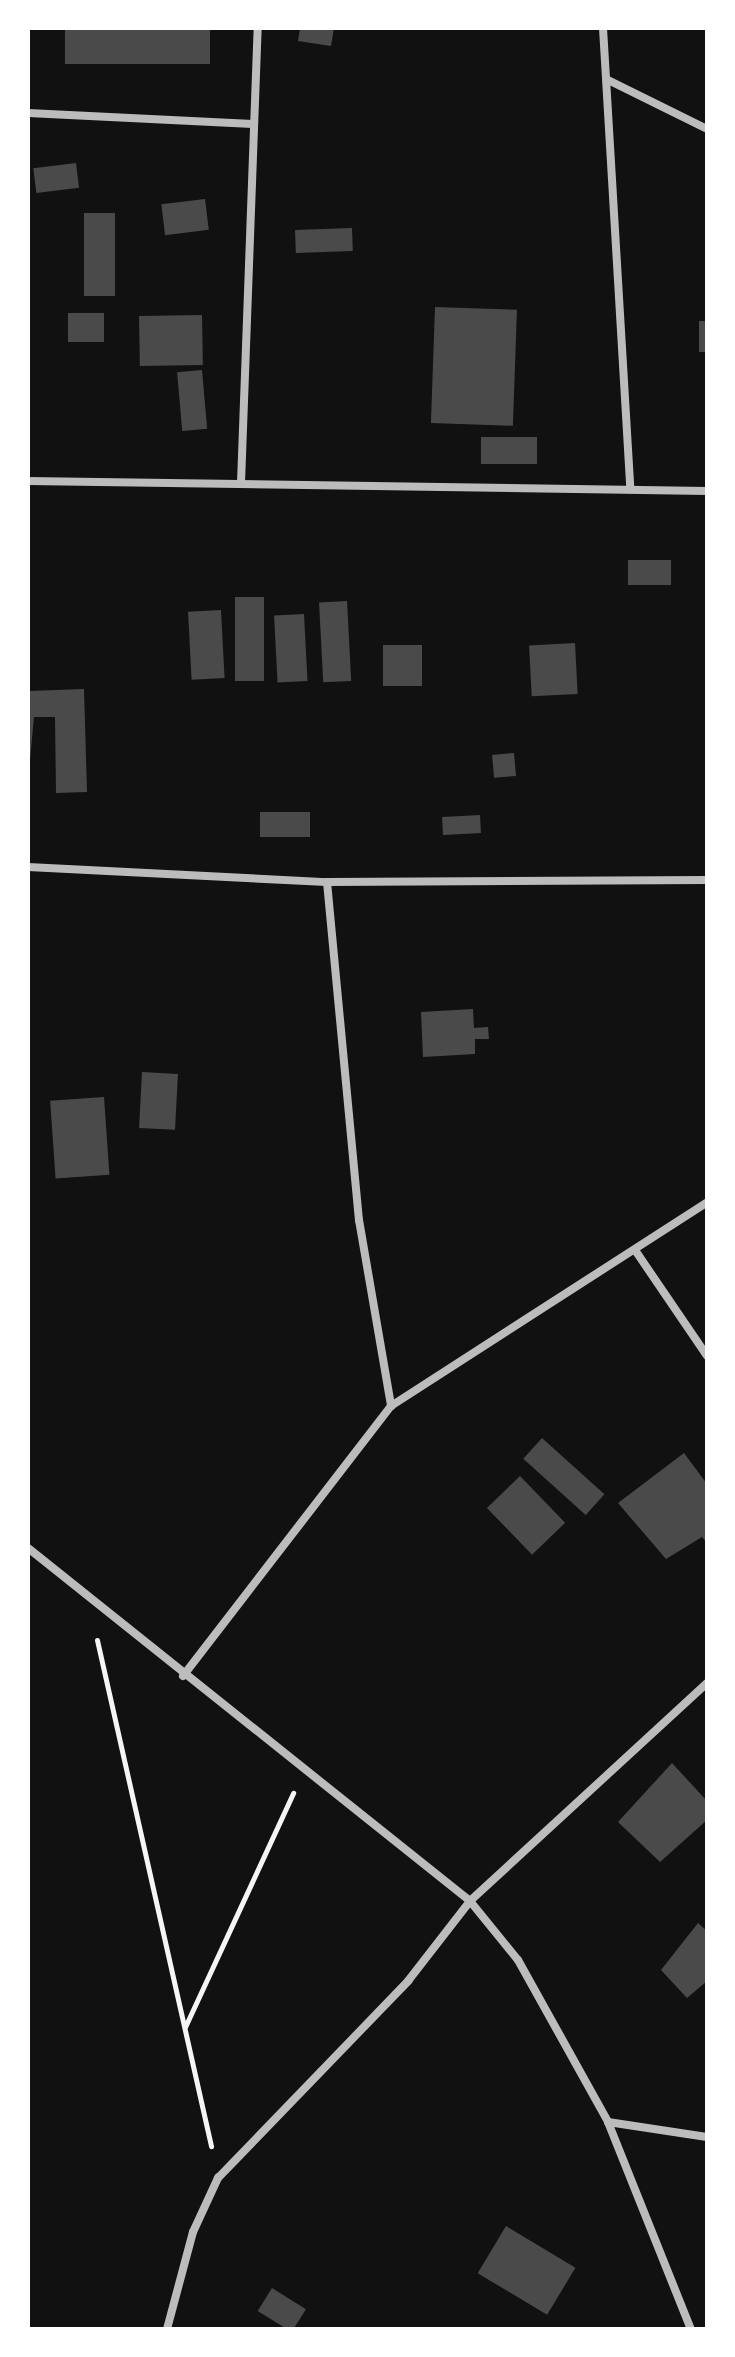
<!DOCTYPE html>
<html>
<head>
<meta charset="utf-8">
<style>
  body { margin:0 }
  #map { position:relative; width:735px; height:2357px; overflow:hidden; background:#111; font-family:Manrope,sans-serif }
  div>[style] { position:absolute }
  .building>* { inset:0; background:#4a4a4a; transform-origin:0 0 }
  .path>* { height:5px; margin:-2.5px; padding:0 2.5px; transform-origin:2.5px; border-radius:2.5px; background:#f5f5f5 }
  .minor>* { height:8px; margin:-4px; padding:0 4px; transform-origin:4px; border-radius:4px; background:#bcbcbc }
  span { translate:-50% -50%; white-space:nowrap; text-align:center; line-height:1.15; -webkit-text-stroke:8px #fff; paint-order:stroke }
  .frame { position:absolute; inset:0; border:30px solid #fff; pointer-events:none }
</style>
</head>
<body>
<div id="map">
  <div class="building">
    <i style="left:65px;top:28px;width:145px;height:36px"></i>
    <i style="clip-path:polygon(300px 28px,334px 28px,331px 46px,298px 41px)"></i>
    <i style="left:76px;top:163px;width:25px;height:43px;rotate:83deg"></i>
    <i style="left:205px;top:199px;width:31px;height:44px;rotate:83deg"></i>
    <i style="left:84px;top:213px;width:31px;height:83px"></i>
    <i style="left:352px;top:228px;width:23px;height:57px;rotate:88deg"></i>
    <i style="left:435px;top:307px;width:82px;height:116px;rotate:2deg"></i>
    <i style="left:68px;top:313px;width:36px;height:29px"></i>
    <i style="left:202px;top:315px;width:50px;height:63px;rotate:89deg"></i>
    <i style="left:699px;top:321px;width:8px;height:31px"></i>
    <i style="left:202px;top:370px;width:59px;height:25px;rotate:85deg"></i>
    <i style="left:537px;top:437px;width:27px;height:56px;rotate:90deg"></i>
    <i style="left:671px;top:560px;width:25px;height:43px;rotate:90deg"></i>
    <i style="left:235px;top:597px;width:29px;height:84px"></i>
    <i style="left:347px;top:601px;width:80px;height:28px;rotate:87deg"></i>
    <i style="left:221px;top:610px;width:68px;height:33px;rotate:87deg"></i>
    <i style="left:304px;top:614px;width:67px;height:30px;rotate:87deg"></i>
    <i style="left:575px;top:643px;width:51px;height:46px;rotate:87deg"></i>
    <i style="left:383px;top:645px;width:39px;height:41px"></i>
    <i style="clip-path:polygon(84px 689px,87px 792px,56px 793px,55px 717px,34px 717px,28px 782px,28px 691px)"></i>
    <i style="left:514px;top:753px;width:23px;height:22px;rotate:85deg"></i>
    <i style="left:310px;top:812px;width:25px;height:50px;rotate:90deg"></i>
    <i style="left:480px;top:815px;width:18px;height:38px;rotate:87deg"></i>
    <i style="clip-path:polygon(473px 1009px,474px 1028px,488px 1027px,489px 1039px,475px 1039px,475px 1054px,423px 1057px,421px 1012px)"></i>
    <i style="left:142px;top:1072px;width:36px;height:56px;rotate:3deg"></i>
    <i style="left:104px;top:1097px;width:78px;height:54px;rotate:86deg"></i>
    <i style="left:542px;top:1438px;width:84px;height:28px;rotate:42deg"></i>
    <i style="clip-path:polygon(684px 1453px,707px 1484px,707px 1543px,702px 1537px,666px 1559px,618px 1503px)"></i>
    <i style="left:520px;top:1476px;width:65px;height:46px;rotate:46deg"></i>
    <i style="clip-path:polygon(672px 1763px,707px 1801px,707px 1820px,660px 1862px,618px 1822px)"></i>
    <i style="clip-path:polygon(698px 1923px,707px 1931px,707px 1981px,687px 1998px,661px 1970px)"></i>
    <i style="left:506px;top:2226px;width:81px;height:55px;rotate:31deg"></i>
    <i style="left:272px;top:2288px;width:40px;height:27px;rotate:32deg"></i>
  </div>
  <div class="path">
    <i style="left:97px;top:1640px;width:519px;rotate:77.3deg"></i>
    <i style="left:185px;top:2027px;width:258px;rotate:-65.2deg"></i>
  </div>
  <div class="minor">
    <i style="left:603px;top:28px;width:459px;rotate:86.6deg"></i>
    <i style="left:608px;top:80px;width:110px;rotate:26.3deg"></i>
    <i style="left:28px;top:113px;width:225px;rotate:2.8deg"></i>
    <i style="left:28px;top:481px;width:679px;rotate:0.84deg"></i>
    <i style="left:241px;top:483px;width:455px;rotate:-87.9deg"></i>
    <i style="left:28px;top:867px;width:299px;rotate:2.9deg"></i>
    <i style="left:327px;top:882px;width:380px;rotate:-0.3deg"></i>
    <i style="left:327px;top:882px;width:340px;rotate:84.6deg"></i>
    <i style="left:359px;top:1220px;width:189px;rotate:80.2deg"></i>
    <i style="left:635px;top:1250px;width:128px;rotate:55.8deg"></i>
    <i style="left:28px;top:1548px;width:566px;rotate:38.61deg"></i>
    <i style="left:470px;top:1901px;width:76px;rotate:50.9deg"></i>
    <i style="left:518px;top:1960px;width:185px;rotate:60.9deg"></i>
    <i style="left:608px;top:2122px;width:223px;rotate:68.2deg"></i>
    <i style="left:183px;top:1676px;width:341px;rotate:-52.4deg"></i>
    <i style="left:391px;top:1406px;width:376px;rotate:-32.8deg"></i>
    <i style="left:608px;top:2122px;width:100px;rotate:8.6deg"></i>
    <i style="left:167px;top:2329px;width:100px;rotate:-75deg"></i>
    <i style="left:193px;top:2232px;width:60px;rotate:-65.2deg"></i>
    <i style="left:218px;top:2178px;width:274px;rotate:-46deg"></i>
    <i style="left:408px;top:1981px;width:101px;rotate:-52.2deg"></i>
    <i style="left:470px;top:1901px;width:322px;rotate:-42.6deg"></i>
  </div>
  <div class="frame"></div>
</div>
</body>
</html>
